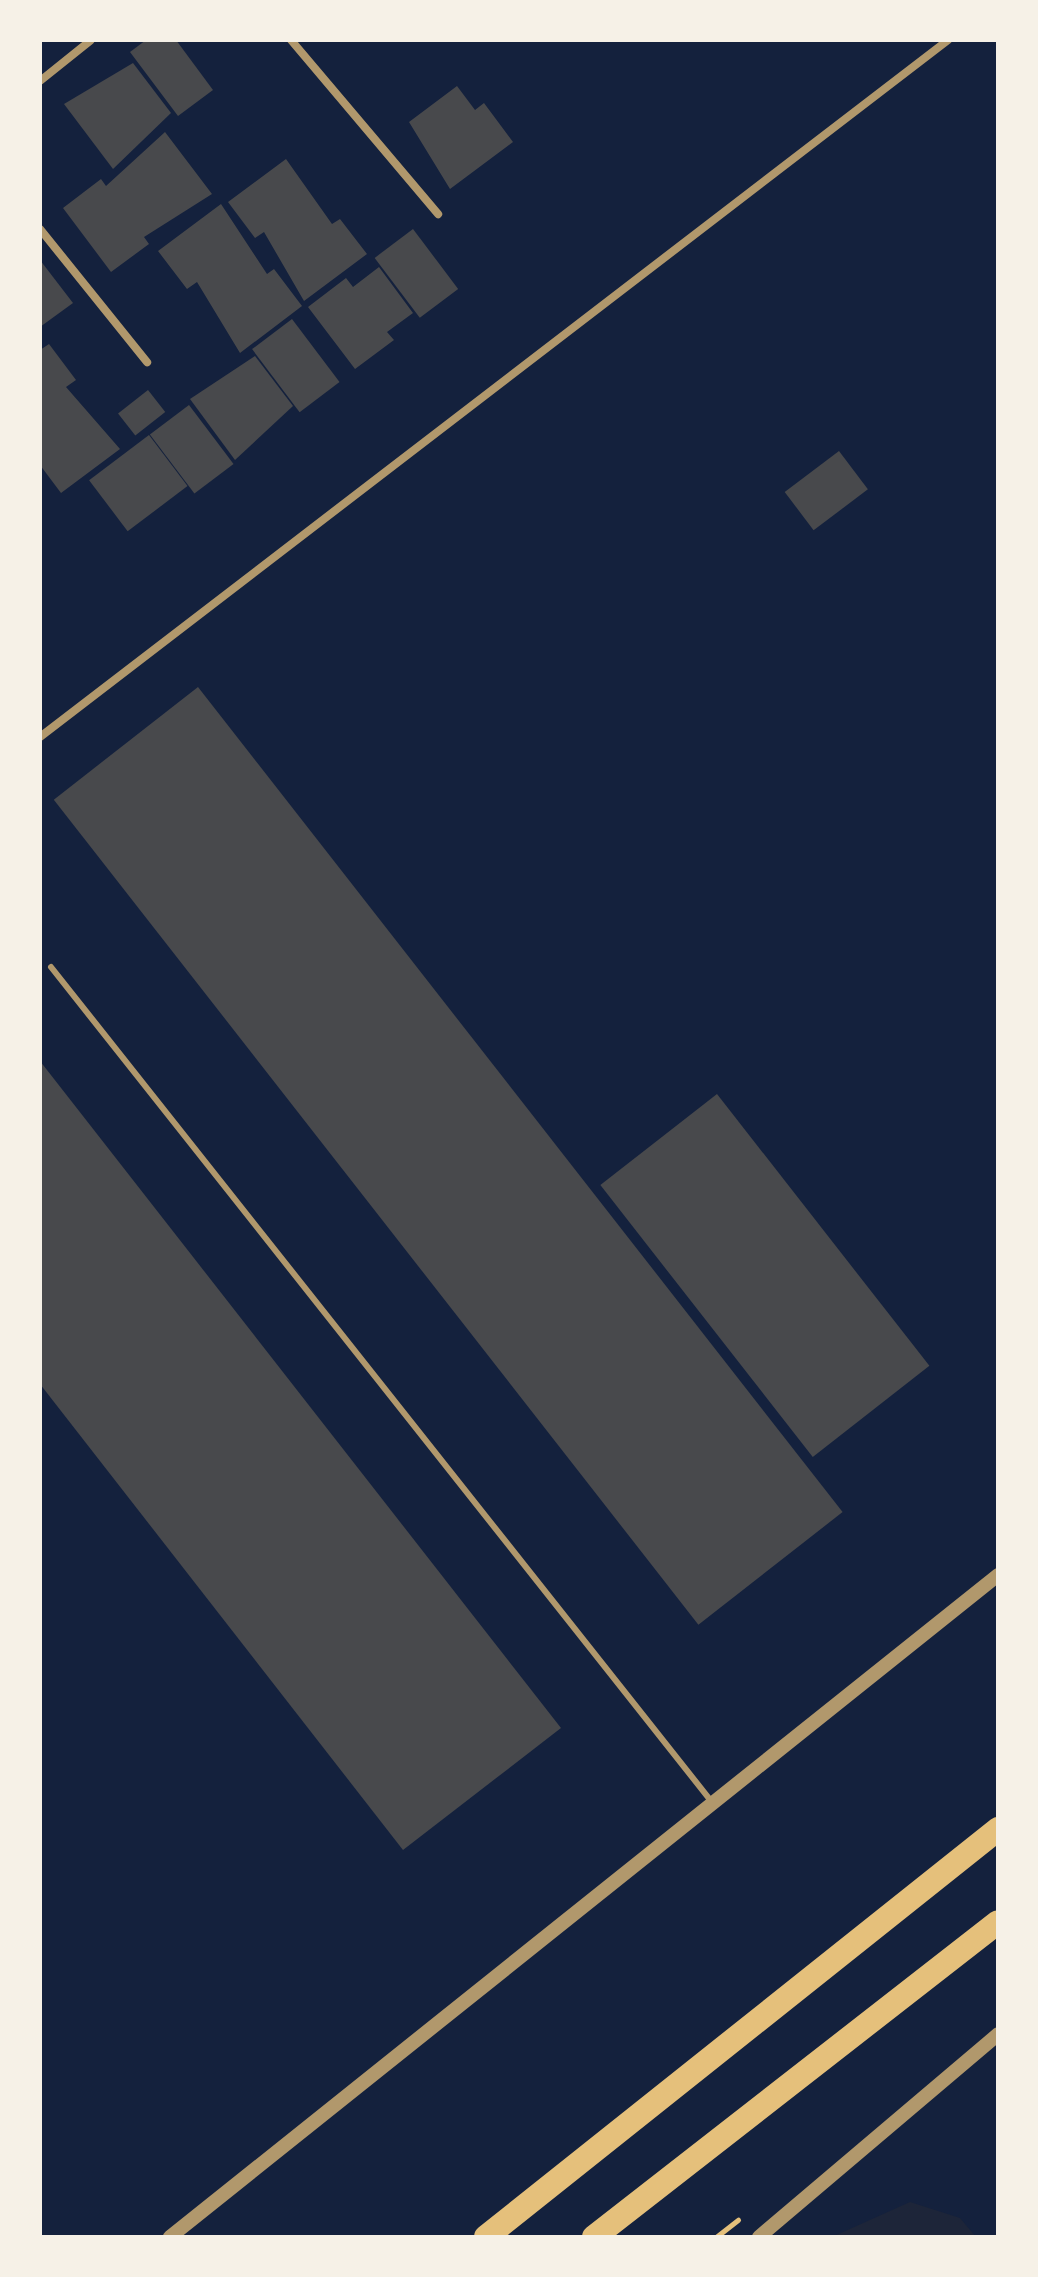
<!DOCTYPE html>
<html>
<head>
<meta charset="utf-8">
<style>
  body { margin:0 }
  #map { position:relative; width:1038px; height:2277px; overflow:hidden; background:#14213d; font-family:"Open Sans",sans-serif }
  div>[style] { position:absolute }
  .green>* { inset:0; background:#1d2539 }
  .building>* { inset:0; background:#48494c; transform-origin:0 0 }
  .path>* { height:5px; margin:-2.5px; padding:0 2.5px; transform-origin:2.5px; border-radius:2.5px; background:#e5c07b }
  .service>* { height:6px; margin:-3px; padding:0 3px; transform-origin:3px; border-radius:3px; background:#b1986c }
  .minor>* { height:8px; margin:-4px; padding:0 4px; transform-origin:4px; border-radius:4px; background:#b1986c }
  .tertiary>* { height:14px; margin:-7px; padding:0 7px; transform-origin:7px; border-radius:7px; background:#b1986c }
  .motorway>* { height:24px; margin:-12px; padding:0 12px; transform-origin:12px; border-radius:12px; background:#e5c07b }
  span { translate:-50% -50%; white-space:nowrap; text-align:center; line-height:1.15; -webkit-text-stroke:7px #f6f1e7; paint-order:stroke }
  .frame { position:absolute; inset:0; border:42px solid #f6f1e7; pointer-events:none }
</style>
</head>
<body>
<div id="map">
  <div class="green">
    <i style="clip-path:polygon(910px 2202px,960px 2218px,976px 2237px,832px 2237px)"></i>
  </div>
  <div class="building">
    <i style="clip-path:polygon(146px 40px,176px 40px,213px 90px,178px 116px,130px 52px)"></i>
    <i style="clip-path:polygon(133px 63px,171px 113px,113px 169px,64px 104px)"></i>
    <i style="clip-path:polygon(457px 86px,475px 110px,484px 103px,513px 142px,450px 189px,409px 122px)"></i>
    <i style="clip-path:polygon(165px 132px,212px 194px,144px 237px,149px 244px,111px 272px,63px 208px,101px 179px,106px 186px)"></i>
    <i style="clip-path:polygon(286px 159px,332px 224px,340px 219px,367px 254px,304px 301px,264px 232px,255px 238px,228px 202px)"></i>
    <i style="clip-path:polygon(221px 204px,267px 274px,274px 269px,302px 306px,240px 353px,197px 282px,187px 289px,158px 251px)"></i>
    <i style="left:413px;top:229px;width:75px;height:48px;rotate:53deg"></i>
    <i style="clip-path:polygon(40px 260px,73px 303px,40px 327px)"></i>
    <i style="clip-path:polygon(379px 267px,413px 313px,387px 332px,394px 340px,355px 369px,308px 307px,346px 278px,353px 287px)"></i>
    <i style="left:292px;top:319px;width:79px;height:50px;rotate:53deg"></i>
    <i style="clip-path:polygon(49px 344px,76px 380px,66px 387px,120px 449px,61px 493px,40px 465px,40px 350px)"></i>
    <i style="clip-path:polygon(255px 356px,293px 406px,235px 460px,190px 399px)"></i>
    <i style="left:148px;top:390px;width:28px;height:38px;rotate:52deg"></i>
    <i style="left:189px;top:405px;width:74px;height:49px;rotate:53deg"></i>
    <i style="left:149px;top:435px;width:64px;height:75px;rotate:53deg"></i>
    <i style="left:839px;top:451px;width:48px;height:68px;rotate:53deg"></i>
    <i style="left:198px;top:687px;width:1047px;height:183px;rotate:52deg"></i>
    <i style="clip-path:polygon(40px 1061px,561px 1728px,403px 1850px,40px 1384px)"></i>
    <i style="left:717px;top:1094px;width:345px;height:148px;rotate:52deg"></i>
  </div>
  <div class="path">
    <i style="left:716px;top:2237px;width:28px;rotate:-38deg"></i>
  </div>
  <div class="service">
    <i style="left:51px;top:967px;width:1064px;rotate:51.64deg"></i>
  </div>
  <div class="minor">
    <i style="left:291px;top:40px;width:228px;rotate:49.8deg"></i>
    <i style="left:40px;top:81px;width:65px;rotate:-38.8deg"></i>
    <i style="left:40px;top:229px;width:171px;rotate:51.2deg"></i>
    <i style="left:40px;top:737px;width:1145px;rotate:-37.51deg"></i>
  </div>
  <div class="tertiary">
    <i style="left:170px;top:2237px;width:1060px;rotate:-38.64deg"></i>
    <i style="left:759px;top:2237px;width:314px;rotate:-40.3deg"></i>
  </div>
  <div class="motorway">
    <i style="left:486px;top:2237px;width:655px;rotate:-38.55deg"></i>
    <i style="left:594px;top:2237px;width:512px;rotate:-37.94deg"></i>
  </div>
  <div class="frame"></div>
</div>
</body>
</html>
